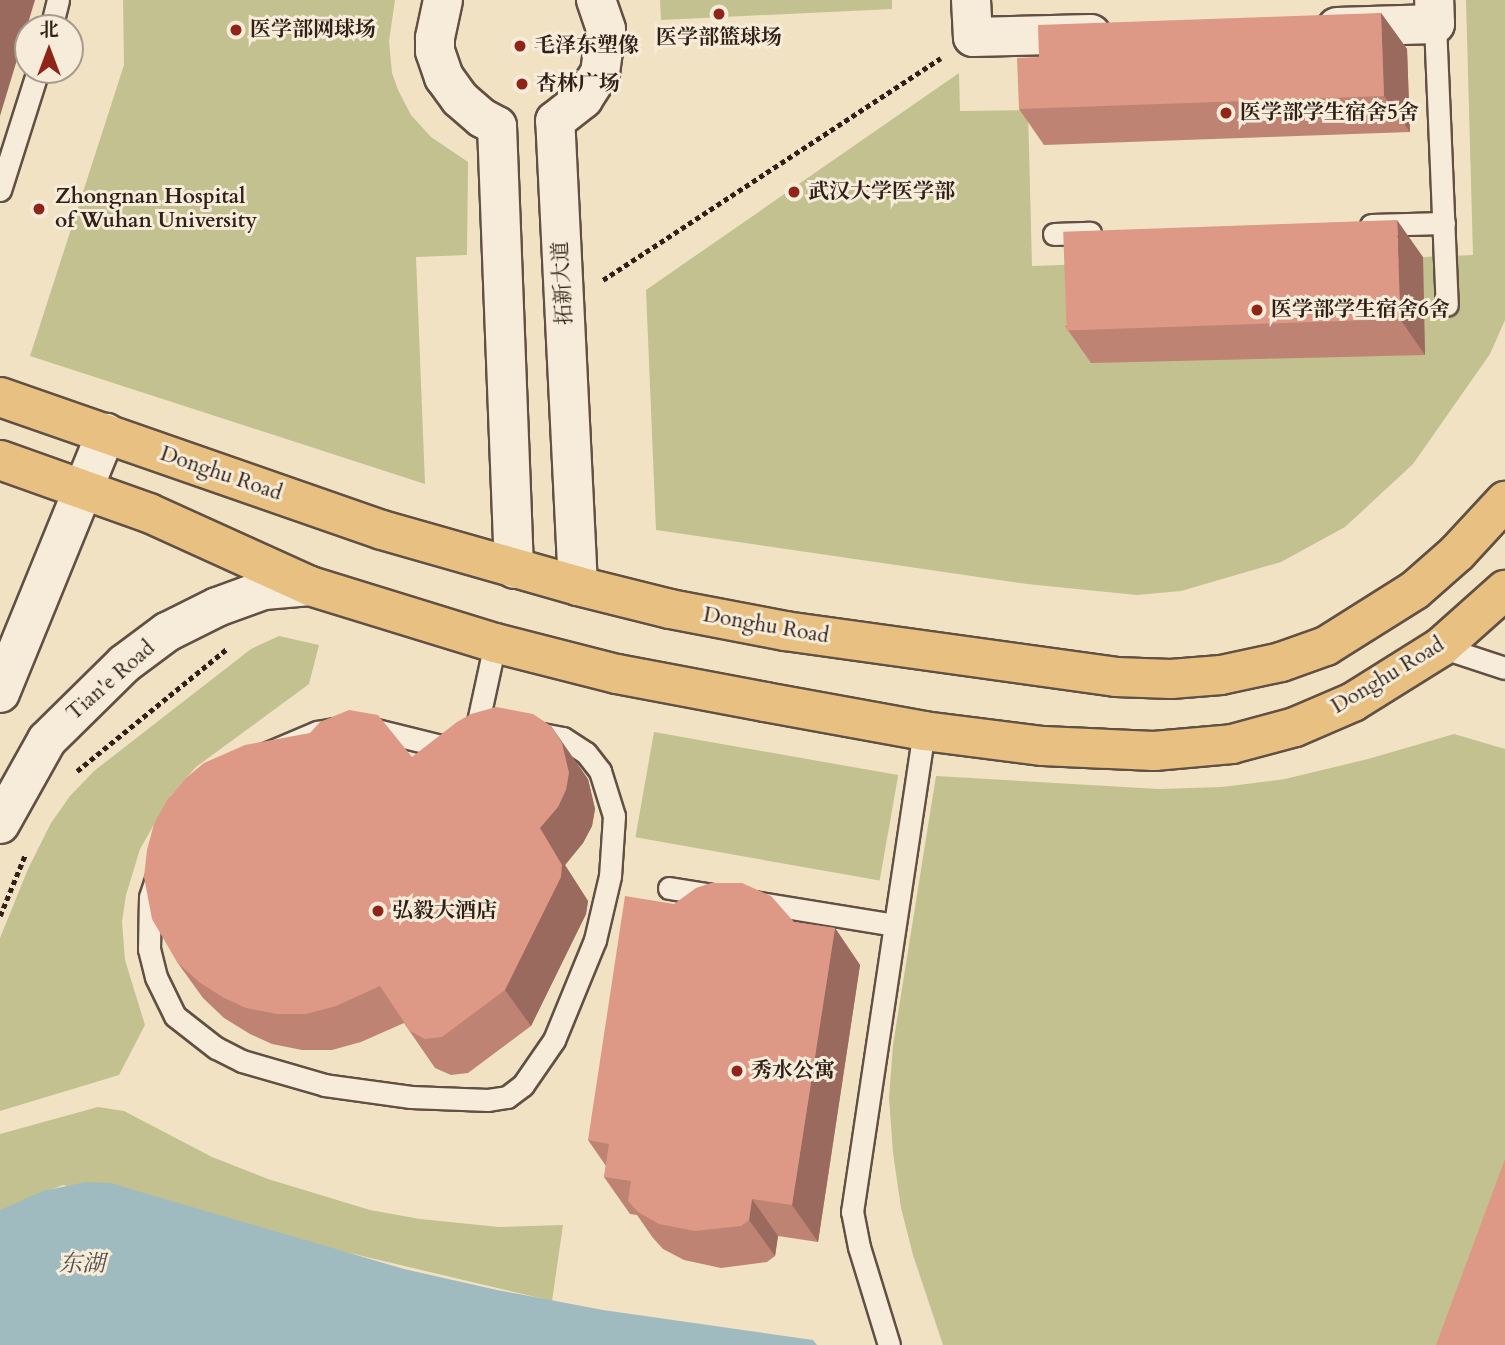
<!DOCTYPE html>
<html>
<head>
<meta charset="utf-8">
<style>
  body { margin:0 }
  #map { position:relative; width:1505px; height:1345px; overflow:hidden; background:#f1e2c4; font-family:Cardo,"Noto Serif SC",serif }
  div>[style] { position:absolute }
  .green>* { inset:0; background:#c2c18f; transform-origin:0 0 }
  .water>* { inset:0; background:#9fbbbf }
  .path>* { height:4.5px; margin-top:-2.25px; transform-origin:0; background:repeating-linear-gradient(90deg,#312018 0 5px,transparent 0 8.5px) }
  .roads { filter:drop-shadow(2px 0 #615043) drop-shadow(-2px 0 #615043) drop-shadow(0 2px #615043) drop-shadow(0 -2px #615043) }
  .lane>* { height:21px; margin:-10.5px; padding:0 10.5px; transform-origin:10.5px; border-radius:10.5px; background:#f6ecd9 }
  .street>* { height:38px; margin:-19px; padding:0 19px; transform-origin:19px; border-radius:19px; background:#f6ecd9 }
  .secondary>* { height:38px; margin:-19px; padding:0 19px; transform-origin:19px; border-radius:19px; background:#f6ecd9 }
  .primary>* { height:38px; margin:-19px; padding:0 19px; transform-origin:19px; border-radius:19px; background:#e8c182 }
  .wall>* { inset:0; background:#bf8373 }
  .shaded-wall>* { inset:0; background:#9b6a5e }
  .building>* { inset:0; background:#de9886; transform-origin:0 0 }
  .dots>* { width:19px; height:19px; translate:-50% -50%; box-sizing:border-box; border:4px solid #f6ecd9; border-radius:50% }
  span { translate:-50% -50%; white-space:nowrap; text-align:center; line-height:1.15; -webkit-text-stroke:6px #f6ecd9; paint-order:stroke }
  .poi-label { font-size:21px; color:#312018; font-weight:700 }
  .left { translate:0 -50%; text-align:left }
  .street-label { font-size:21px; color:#312018 }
  .water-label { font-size:23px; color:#524e4a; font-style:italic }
  .north { position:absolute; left:14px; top:14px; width:70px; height:70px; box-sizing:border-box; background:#f6ecd9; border:2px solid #a79a8c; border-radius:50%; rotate:0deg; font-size:19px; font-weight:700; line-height:28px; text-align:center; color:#312018 }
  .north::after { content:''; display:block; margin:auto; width:24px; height:32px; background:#8f2418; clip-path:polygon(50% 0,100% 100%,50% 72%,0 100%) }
</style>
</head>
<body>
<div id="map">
  <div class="green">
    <i style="clip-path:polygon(123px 0,395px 0,389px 41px,392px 73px,398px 90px,411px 115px,431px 137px,468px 162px,467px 255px,416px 257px,425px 484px,30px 356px,124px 65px)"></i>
    <i style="clip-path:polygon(660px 0,892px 0,892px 9px,661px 20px)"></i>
    <i style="clip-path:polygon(1466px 0,1505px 0,1505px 320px,1490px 354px,1413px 464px,1345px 527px,1281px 562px,1181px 591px,1137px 595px,1027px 584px,656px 530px,646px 290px,959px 73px,960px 111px,1028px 110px,1032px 266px,1089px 264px,1425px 355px,1423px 257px,1473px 255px)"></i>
    <i style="clip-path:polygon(279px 636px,319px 645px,309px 684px,196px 767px,171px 795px,140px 849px,126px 895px,122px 922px,125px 960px,145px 1025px,119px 1075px,0 1111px,0 938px,28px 869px,51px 823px,70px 796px,94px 771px,251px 649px)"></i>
    <i style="left:654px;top:732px;width:248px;height:107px;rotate:10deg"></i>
    <i style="clip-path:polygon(1454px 734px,1505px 749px,1505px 1345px,943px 1345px,913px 1255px,901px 1208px,893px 1153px,889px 1098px,893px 1045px,936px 776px,1159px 789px,1222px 787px,1285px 779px,1368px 759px)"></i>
    <i style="clip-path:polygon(98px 1107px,124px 1111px,212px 1157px,268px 1179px,370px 1210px,420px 1219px,499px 1227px,563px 1225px,552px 1301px,63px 1185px,0 1210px,0 1134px)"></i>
  </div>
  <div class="water">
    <i style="clip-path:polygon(86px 1182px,110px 1183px,404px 1269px,497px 1290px,603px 1310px,813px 1340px,817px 1345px,0 1345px,0 1210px,43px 1191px)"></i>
  </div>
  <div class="path">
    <i style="left:603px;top:280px;width:404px;rotate:-33.3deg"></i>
    <i style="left:77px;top:771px;width:195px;rotate:-39.2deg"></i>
    <i style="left:0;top:916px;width:66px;rotate:-67.7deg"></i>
  </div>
  <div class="roads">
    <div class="lane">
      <i style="left:1435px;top:24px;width:281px;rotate:87.6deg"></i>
      <i style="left:51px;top:28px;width:29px;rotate:-76deg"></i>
      <i style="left:0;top:190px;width:126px;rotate:-72.4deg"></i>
      <i style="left:1371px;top:225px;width:73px;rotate:-1.6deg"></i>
      <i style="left:1054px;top:234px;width:36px;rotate:-2deg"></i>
      <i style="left:1441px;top:647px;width:67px;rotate:18.2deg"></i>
      <i style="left:490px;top:724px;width:74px;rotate:10.9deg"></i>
      <i style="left:563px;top:738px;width:27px;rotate:33deg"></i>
      <i style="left:586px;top:753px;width:23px;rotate:52deg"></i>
      <i style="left:600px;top:771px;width:47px;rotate:72.7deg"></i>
      <i style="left:614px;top:816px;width:60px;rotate:93.8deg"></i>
      <i style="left:610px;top:876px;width:66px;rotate:103.2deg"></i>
      <i style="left:595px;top:940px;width:108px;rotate:112.3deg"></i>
      <i style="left:554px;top:1040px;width:55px;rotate:124.6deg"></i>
      <i style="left:523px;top:1085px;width:20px;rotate:143deg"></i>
      <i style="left:507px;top:1097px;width:19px;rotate:171deg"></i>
      <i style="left:488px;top:1100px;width:77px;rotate:-177.8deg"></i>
      <i style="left:411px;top:1097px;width:87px;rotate:-172.1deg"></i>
      <i style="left:325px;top:1085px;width:86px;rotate:-163.9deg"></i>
      <i style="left:242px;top:1061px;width:29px;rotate:-153deg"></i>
      <i style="left:216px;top:1048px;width:52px;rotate:-142deg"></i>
      <i style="left:175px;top:1016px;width:43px;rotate:-116deg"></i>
      <i style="left:156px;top:977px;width:29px;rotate:-104deg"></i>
      <i style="left:149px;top:949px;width:52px;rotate:-88.9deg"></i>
      <i style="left:150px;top:897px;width:54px;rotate:-71.6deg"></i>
      <i style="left:167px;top:846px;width:33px;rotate:-57deg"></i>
      <i style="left:185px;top:818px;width:34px;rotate:-47deg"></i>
      <i style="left:208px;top:793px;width:67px;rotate:-34.6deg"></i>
      <i style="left:263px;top:755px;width:59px;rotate:-23.1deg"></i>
      <i style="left:317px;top:732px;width:27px;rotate:-10deg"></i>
      <i style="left:344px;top:727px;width:28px;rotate:4deg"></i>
      <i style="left:372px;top:729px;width:75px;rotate:13.9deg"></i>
      <i style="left:445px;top:747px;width:51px;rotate:-27.1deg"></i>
      <i style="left:476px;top:731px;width:90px;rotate:-77.8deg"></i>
      <i style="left:669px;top:888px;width:51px;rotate:9.1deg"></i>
      <i style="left:754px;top:902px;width:142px;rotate:9.3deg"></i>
      <i style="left:889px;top:1345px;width:102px;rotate:-107deg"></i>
      <i style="left:859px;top:1247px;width:36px;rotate:-101deg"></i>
      <i style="left:852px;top:1212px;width:486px;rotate:-81.5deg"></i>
    </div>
    <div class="street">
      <i style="left:443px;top:0;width:39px;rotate:102deg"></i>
      <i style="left:435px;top:38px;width:13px;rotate:90deg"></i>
      <i style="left:435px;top:51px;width:28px;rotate:71deg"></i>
      <i style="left:444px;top:77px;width:27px;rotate:54deg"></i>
      <i style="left:460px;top:99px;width:29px;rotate:41deg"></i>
      <i style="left:482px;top:118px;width:17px;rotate:28deg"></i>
      <i style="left:497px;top:126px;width:443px;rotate:87.8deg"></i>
      <i style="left:971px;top:0;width:37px;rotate:87deg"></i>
      <i style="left:973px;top:37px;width:118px;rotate:-1.5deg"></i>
      <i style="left:1337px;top:27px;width:98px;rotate:-1.8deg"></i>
      <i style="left:1435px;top:24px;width:24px;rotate:-92deg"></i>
      <i style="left:578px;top:586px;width:466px;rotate:-92.8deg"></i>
      <i style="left:555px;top:121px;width:36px;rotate:-38deg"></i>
      <i style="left:583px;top:99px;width:31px;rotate:-57deg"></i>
      <i style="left:600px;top:73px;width:44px;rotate:-82.2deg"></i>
      <i style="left:606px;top:29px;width:31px;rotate:-109deg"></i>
    </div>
    <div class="secondary">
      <i style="left:0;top:693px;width:281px;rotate:-67.8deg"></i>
      <i style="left:0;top:824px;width:96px;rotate:-60.8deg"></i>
      <i style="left:47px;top:740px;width:108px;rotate:-44.6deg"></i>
      <i style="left:124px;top:664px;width:54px;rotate:-36.7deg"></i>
      <i style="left:167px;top:632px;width:56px;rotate:-26.6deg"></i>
      <i style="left:217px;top:607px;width:50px;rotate:-19.9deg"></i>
      <i style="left:264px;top:590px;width:46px;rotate:-5deg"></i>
    </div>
    <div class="primary">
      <i style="left:0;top:397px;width:404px;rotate:19.2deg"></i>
      <i style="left:382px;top:530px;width:204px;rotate:15.9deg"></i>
      <i style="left:578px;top:586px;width:95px;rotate:14deg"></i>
      <i style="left:670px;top:609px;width:117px;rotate:10.8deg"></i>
      <i style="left:785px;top:631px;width:334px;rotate:7.9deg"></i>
      <i style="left:1116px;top:677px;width:55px;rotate:2.1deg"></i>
      <i style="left:1171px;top:679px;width:50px;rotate:-4.6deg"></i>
      <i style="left:1221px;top:675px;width:61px;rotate:-12.2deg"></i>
      <i style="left:1281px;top:662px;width:48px;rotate:-19.6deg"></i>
      <i style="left:1326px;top:646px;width:105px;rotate:-32.2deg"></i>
      <i style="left:1415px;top:590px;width:56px;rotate:-41.4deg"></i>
      <i style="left:1457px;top:553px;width:71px;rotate:-47.3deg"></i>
      <i style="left:0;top:460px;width:158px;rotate:19.6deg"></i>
      <i style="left:149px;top:513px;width:177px;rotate:24.4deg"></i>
      <i style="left:310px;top:586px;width:194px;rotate:17.1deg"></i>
      <i style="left:495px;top:643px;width:126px;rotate:14.3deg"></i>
      <i style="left:617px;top:674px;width:151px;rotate:10.7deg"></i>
      <i style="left:765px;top:702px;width:162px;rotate:10.3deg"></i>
      <i style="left:924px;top:731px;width:120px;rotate:7.2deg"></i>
      <i style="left:1043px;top:746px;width:111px;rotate:2.6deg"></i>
      <i style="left:1154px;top:751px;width:78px;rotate:-5.1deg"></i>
      <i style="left:1232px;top:744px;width:65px;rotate:-15.1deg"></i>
      <i style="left:1295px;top:727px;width:63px;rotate:-23.3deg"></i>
      <i style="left:1353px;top:702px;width:104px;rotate:-32deg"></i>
      <i style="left:1441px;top:647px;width:86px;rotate:-41.7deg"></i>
    </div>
  </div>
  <div class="wall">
    <i style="clip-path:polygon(1381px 13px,1407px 49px,1410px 132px,1044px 145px,1019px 109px,1039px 57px)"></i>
    <i style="clip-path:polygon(1423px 257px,1425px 355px,1091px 363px,1065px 326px)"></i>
    <i style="clip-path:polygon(412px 757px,588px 779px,595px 809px,592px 826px,583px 843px,565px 865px,588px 901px,586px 914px,531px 1026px,468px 1073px,451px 1075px,435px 1068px,404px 1023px,361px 1042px,332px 1050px,302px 1050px,272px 1044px,250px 1034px,224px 1018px,203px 998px,177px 962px)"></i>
    <i style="clip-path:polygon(794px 922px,835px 928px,860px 965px,818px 1242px,778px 1236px,775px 1256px,767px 1262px,721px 1268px,684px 1260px,663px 1249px,653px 1238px,637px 1215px,630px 1214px,604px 1177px,606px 1166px,588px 1140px)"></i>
  </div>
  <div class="shaded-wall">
    <i style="clip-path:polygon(0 0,35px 0,0 116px)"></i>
    <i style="clip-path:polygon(1381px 13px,1407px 49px,1410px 132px,1384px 96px)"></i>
    <i style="clip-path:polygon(1397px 220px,1423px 257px,1425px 355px,1400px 319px)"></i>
    <i style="clip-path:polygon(551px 726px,588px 779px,595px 809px,592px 826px,583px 843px,565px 865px,588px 901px,586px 914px,531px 1026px,505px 990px,540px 828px)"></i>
    <i style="clip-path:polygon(835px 928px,860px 965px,818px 1242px,792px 1205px)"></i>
    <i style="clip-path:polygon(752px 1199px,778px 1236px,775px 1256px,749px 1220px)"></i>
  </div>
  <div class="building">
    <i style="clip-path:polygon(1381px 13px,1384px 96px,1019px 109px,1017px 58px,1039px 57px,1038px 25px)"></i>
    <i style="left:1397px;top:220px;width:99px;height:334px;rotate:88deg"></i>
    <i style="clip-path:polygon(496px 707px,533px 714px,551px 726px,562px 743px,569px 773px,566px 790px,558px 807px,540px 828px,562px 865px,561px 877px,505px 990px,442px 1037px,425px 1039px,410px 1031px,380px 986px,336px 1006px,306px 1014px,277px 1014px,246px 1008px,224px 998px,199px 982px,177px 962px,152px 919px,144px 877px,147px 850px,154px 824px,167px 800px,186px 778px,204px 763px,245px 745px,310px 733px,320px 722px,349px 710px,378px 715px,412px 757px,457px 722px,471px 714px)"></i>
    <i style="clip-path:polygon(711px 883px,742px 883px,771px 896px,794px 922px,835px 928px,792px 1205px,752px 1199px,749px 1220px,741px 1226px,695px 1231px,659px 1224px,638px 1212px,628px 1201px,631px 1181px,604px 1177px,609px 1144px,588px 1140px,625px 896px,674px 904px,696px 888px)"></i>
    <i style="clip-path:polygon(1505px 1159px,1505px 1345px,1436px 1345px)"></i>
  </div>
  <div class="dots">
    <i style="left:719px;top:14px;background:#8f2418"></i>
    <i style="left:236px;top:30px;background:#8f2418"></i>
    <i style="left:520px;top:46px;background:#8f2418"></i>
    <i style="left:522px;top:84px;background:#8f2418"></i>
    <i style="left:1226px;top:113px;background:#8f2418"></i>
    <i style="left:794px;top:192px;background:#8f2418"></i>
    <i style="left:39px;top:209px;background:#8f2418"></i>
    <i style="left:1257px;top:310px;background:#8f2418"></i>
    <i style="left:378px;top:911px;background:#8f2418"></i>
    <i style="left:737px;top:1071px;background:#8f2418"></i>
  </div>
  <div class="poi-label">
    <span class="left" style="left:250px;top:30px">医学部网球场</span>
    <span style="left:719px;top:38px">医学部篮球场</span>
    <span class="left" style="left:534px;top:46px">毛泽东塑像</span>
    <span class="left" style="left:536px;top:84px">杏林广场</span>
    <span class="left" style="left:1240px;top:113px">医学部学生宿舍5舍</span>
    <span class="left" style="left:808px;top:192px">武汉大学医学部</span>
    <span class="left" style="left:55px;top:209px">Zhongnan Hospital<br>of Wuhan University</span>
    <span class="left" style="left:1271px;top:310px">医学部学生宿舍6舍</span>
    <span class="left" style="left:392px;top:911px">弘毅大酒店</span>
    <span class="left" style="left:751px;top:1071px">秀水公寓</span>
  </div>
  <div class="street-label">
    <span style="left:563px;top:283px;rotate:-93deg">拓新大道</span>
    <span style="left:221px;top:474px;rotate:19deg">Donghu Road</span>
    <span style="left:766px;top:626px;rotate:10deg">Donghu Road</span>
    <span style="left:1388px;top:676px;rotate:-31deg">Donghu Road</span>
    <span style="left:111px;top:681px;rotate:-41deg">Tian'e Road</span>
  </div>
  <div class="water-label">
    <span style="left:82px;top:1264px">东湖</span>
  </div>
  <div class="north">北</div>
</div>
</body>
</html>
